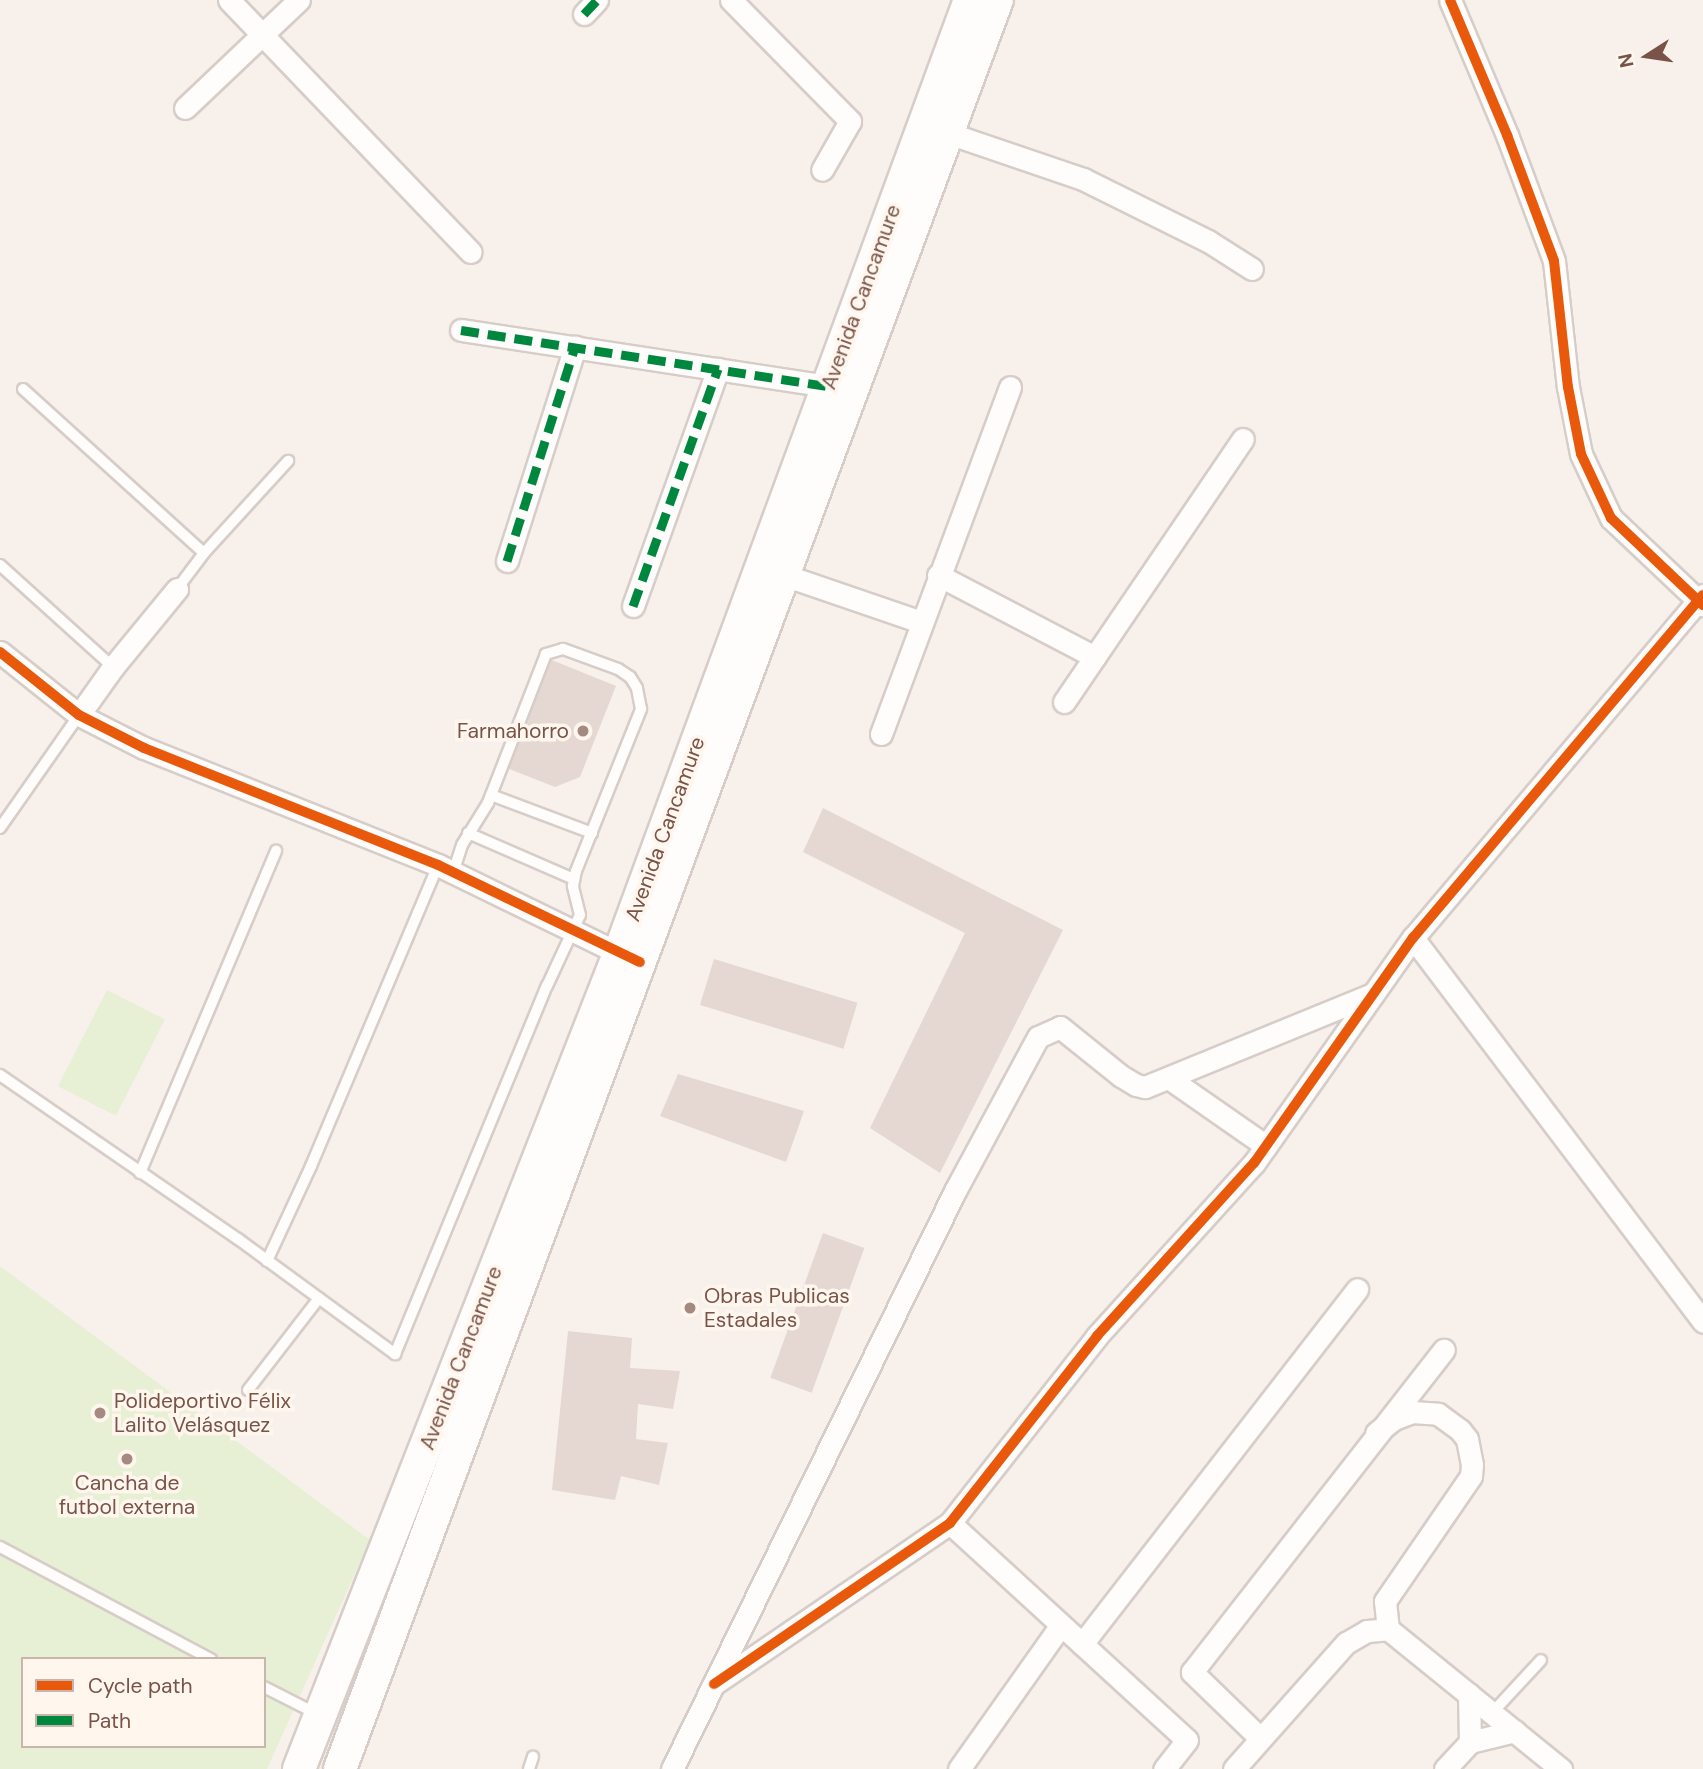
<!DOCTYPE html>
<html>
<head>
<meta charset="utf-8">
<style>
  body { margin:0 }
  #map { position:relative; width:1703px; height:1769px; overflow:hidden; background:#f8f1eb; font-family:"DM Sans",sans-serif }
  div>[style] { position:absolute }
  .green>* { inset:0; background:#e7efd4; transform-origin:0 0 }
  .building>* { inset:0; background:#e5d8d2; transform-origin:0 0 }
  .roads { filter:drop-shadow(2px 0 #d7cdc8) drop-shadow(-2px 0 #d7cdc8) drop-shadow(0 2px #d7cdc8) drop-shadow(0 -2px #d7cdc8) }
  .service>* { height:10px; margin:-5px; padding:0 5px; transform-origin:5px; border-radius:5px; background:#fefdfc }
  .minor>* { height:21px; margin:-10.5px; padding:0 10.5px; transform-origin:10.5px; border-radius:10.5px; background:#fefdfc }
  .secondary>* { height:32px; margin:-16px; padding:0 16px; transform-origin:16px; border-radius:16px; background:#fefdfc }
  .quiet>* { height:9px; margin-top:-4.5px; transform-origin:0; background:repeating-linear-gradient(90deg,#00873e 0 18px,transparent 0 27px) }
  .cycleway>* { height:10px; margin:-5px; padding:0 5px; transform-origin:5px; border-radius:5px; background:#e8590c }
  .dots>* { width:19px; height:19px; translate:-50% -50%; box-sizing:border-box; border:4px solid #fff6ed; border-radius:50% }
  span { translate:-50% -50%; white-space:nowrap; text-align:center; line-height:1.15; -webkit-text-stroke:7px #fff6ed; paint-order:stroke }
  .street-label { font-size:21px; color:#795348 }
  .poi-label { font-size:21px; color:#795348 }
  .right { translate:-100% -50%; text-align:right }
  .left { translate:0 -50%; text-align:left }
  .legend { position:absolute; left:21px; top:1657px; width:245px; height:91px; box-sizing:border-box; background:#fff6ed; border:2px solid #c9b5ab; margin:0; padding:9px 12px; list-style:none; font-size:21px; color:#795348 }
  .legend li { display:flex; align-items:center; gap:14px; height:35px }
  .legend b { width:35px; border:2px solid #c9b5ab }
  .north { position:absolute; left:1612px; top:21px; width:70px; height:70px; -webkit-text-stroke:5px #fff6ed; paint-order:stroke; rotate:258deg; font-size:19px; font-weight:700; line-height:28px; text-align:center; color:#795348 }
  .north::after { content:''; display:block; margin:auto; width:24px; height:32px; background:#795348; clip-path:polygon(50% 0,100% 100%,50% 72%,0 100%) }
</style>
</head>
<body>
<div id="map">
  <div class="green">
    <i style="left:107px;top:990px;width:65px;height:108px;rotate:27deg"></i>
    <i style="clip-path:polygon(evenodd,0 1266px,370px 1540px,267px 1769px,0 1769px,0 1266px,23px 1659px,264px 1659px,264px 1746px,23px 1746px,23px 1659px)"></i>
  </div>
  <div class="building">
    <i style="clip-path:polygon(547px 658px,616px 686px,580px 777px,555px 787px,504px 767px)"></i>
    <i style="clip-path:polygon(823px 808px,1063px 930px,940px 1173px,870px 1128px,965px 933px,803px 852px)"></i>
    <i style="left:714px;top:959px;width:150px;height:48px;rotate:17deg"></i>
    <i style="clip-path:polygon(678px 1074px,804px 1111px,786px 1162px,660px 1116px)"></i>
    <i style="left:823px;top:1233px;width:44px;height:154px;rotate:20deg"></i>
    <i style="clip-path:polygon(568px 1331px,632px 1338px,630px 1368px,680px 1371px,673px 1409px,638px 1404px,636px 1439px,668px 1443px,659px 1485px,621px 1476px,615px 1500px,552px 1490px)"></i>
  </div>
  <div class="roads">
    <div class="service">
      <i style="left:23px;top:389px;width:244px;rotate:42.2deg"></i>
      <i style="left:0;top:565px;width:152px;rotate:42.1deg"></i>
      <i style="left:177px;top:589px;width:45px;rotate:-53.1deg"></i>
      <i style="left:204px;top:553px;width:125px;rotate:-47.6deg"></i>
      <i style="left:491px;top:795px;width:108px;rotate:20.6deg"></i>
      <i style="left:0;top:828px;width:138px;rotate:-55deg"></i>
      <i style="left:468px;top:833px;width:116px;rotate:23.5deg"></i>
      <i style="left:0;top:1075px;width:289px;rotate:34.6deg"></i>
      <i style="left:238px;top:1239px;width:195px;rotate:36.2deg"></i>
      <i style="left:395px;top:1354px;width:398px;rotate:-67.6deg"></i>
      <i style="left:547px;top:986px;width:78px;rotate:-65.1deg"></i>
      <i style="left:580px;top:915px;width:30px;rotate:-104deg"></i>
      <i style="left:573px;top:886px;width:15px;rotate:-79deg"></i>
      <i style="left:576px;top:871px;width:175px;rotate:-68.1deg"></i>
      <i style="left:641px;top:709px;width:21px;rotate:-101deg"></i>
      <i style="left:637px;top:688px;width:13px;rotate:-122deg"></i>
      <i style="left:630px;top:677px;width:14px;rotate:-146deg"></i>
      <i style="left:618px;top:669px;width:59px;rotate:-160deg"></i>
      <i style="left:563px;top:649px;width:18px;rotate:164deg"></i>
      <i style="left:546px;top:654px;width:160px;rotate:111.3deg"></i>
      <i style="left:488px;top:803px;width:49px;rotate:121.8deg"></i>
      <i style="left:462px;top:845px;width:28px;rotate:108deg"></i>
      <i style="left:140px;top:1173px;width:350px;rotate:-67.1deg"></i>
      <i style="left:267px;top:1261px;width:105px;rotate:-65.1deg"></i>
      <i style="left:311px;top:1166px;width:327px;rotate:-67.1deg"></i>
      <i style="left:248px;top:1390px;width:116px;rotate:-52.3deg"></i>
      <i style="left:0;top:1547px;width:239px;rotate:28deg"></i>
      <i style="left:264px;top:1687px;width:62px;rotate:27deg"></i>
      <i style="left:1492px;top:1713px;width:72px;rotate:-47.2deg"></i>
      <i style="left:529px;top:1769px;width:13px;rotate:-72deg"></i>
    </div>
    <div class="minor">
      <i style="left:229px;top:0;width:349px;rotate:46.2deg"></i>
      <i style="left:731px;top:0;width:170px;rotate:45.5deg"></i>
      <i style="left:850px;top:121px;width:56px;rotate:119.7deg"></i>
      <i style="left:1450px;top:0;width:147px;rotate:67.1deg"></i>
      <i style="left:1507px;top:135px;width:134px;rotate:69.5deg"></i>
      <i style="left:1554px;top:261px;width:127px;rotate:83.7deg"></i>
      <i style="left:1568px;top:387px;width:68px;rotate:79deg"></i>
      <i style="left:1581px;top:454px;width:71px;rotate:64.9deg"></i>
      <i style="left:1611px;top:518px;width:127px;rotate:43.4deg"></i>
      <i style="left:584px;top:14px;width:19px;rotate:-47deg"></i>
      <i style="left:185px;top:108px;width:157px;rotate:-43.5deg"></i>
      <i style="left:948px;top:133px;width:143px;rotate:18.8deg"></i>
      <i style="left:1083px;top:179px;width:140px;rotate:26.4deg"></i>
      <i style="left:1208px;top:241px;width:52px;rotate:32.5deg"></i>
      <i style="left:461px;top:330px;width:371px;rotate:8.7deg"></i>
      <i style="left:507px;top:561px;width:225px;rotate:-72.4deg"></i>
      <i style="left:784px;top:575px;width:145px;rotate:18.9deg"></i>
      <i style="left:938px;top:575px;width:177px;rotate:27.6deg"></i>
      <i style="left:633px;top:606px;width:252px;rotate:-70.3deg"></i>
      <i style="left:0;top:652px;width:101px;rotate:38.6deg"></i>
      <i style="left:79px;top:715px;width:73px;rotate:26.9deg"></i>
      <i style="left:144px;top:748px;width:316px;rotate:21.7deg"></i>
      <i style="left:438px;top:865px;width:212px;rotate:26deg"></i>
      <i style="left:1064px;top:702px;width:318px;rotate:-55.8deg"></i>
      <i style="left:79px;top:715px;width:59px;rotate:-54.7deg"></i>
      <i style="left:113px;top:667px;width:101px;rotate:-50.6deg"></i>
      <i style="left:881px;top:734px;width:370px;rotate:-69.6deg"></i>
      <i style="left:1413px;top:938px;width:481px;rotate:52.9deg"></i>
      <i style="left:1170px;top:1079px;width:117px;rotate:34.9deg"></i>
      <i style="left:1376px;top:1433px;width:23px;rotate:-38deg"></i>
      <i style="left:1394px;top:1419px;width:19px;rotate:-21deg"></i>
      <i style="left:1412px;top:1412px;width:26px;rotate:4deg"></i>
      <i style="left:1438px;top:1414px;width:27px;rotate:36deg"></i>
      <i style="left:1460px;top:1430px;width:11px;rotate:52deg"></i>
      <i style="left:1467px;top:1439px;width:26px;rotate:79deg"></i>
      <i style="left:1472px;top:1465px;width:11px;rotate:95deg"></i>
      <i style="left:1471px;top:1476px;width:152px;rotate:124.5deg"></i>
      <i style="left:1385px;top:1601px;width:28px;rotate:84deg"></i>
      <i style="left:1388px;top:1629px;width:223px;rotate:39deg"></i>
      <i style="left:950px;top:1523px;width:321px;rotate:42.5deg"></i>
      <i style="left:1187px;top:1740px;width:37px;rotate:128deg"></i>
      <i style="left:1082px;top:1644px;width:449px;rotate:-52.2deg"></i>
      <i style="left:714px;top:1684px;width:286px;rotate:-34.3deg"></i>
      <i style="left:950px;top:1523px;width:238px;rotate:-51.8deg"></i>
      <i style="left:1097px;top:1336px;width:234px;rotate:-47.8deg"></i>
      <i style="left:1254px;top:1163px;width:276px;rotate:-54.8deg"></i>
      <i style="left:1413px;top:938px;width:449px;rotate:-49.8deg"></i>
      <i style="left:1469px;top:1694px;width:48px;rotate:88.8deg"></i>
      <i style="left:1260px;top:1738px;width:95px;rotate:-135.9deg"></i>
      <i style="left:1192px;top:1672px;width:409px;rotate:-52deg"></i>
      <i style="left:672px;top:1769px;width:644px;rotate:-63.91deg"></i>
      <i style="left:955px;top:1191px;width:175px;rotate:-61.7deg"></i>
      <i style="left:1038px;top:1037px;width:24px;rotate:-24deg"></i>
      <i style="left:1060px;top:1027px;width:78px;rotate:38.8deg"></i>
      <i style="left:1121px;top:1076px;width:17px;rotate:31deg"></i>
      <i style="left:1136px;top:1085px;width:9px;rotate:13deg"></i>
      <i style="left:1145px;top:1087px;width:246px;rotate:-22.2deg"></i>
      <i style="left:959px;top:1769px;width:176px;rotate:-54.7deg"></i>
      <i style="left:1234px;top:1769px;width:169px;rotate:-48.4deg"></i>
      <i style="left:1346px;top:1643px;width:24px;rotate:-30deg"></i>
      <i style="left:1367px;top:1631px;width:21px;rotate:-5deg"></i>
      <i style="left:1445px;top:1769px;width:37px;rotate:-47deg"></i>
      <i style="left:1470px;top:1742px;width:46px;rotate:-13.7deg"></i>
    </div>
    <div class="secondary">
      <i style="left:299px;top:1769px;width:876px;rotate:-68.56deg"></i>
      <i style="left:619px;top:954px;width:1017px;rotate:-69.8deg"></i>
      <i style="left:340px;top:1769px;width:1887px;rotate:-69.63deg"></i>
    </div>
  </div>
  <div class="quiet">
    <i style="left:584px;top:14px;width:19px;rotate:-47deg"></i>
    <i style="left:461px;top:330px;width:371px;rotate:8.7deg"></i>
    <i style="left:507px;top:561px;width:225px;rotate:-72.4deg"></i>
    <i style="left:633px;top:606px;width:252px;rotate:-70.3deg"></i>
  </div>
  <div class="cycleway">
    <i style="left:1450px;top:0;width:147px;rotate:67.1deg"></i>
    <i style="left:1507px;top:135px;width:134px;rotate:69.5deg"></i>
    <i style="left:1554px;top:261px;width:127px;rotate:83.7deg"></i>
    <i style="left:1568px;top:387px;width:68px;rotate:79deg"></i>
    <i style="left:1581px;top:454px;width:71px;rotate:64.9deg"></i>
    <i style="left:1611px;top:518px;width:127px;rotate:43.4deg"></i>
    <i style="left:0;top:652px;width:101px;rotate:38.6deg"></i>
    <i style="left:79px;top:715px;width:73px;rotate:26.9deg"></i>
    <i style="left:144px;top:748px;width:316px;rotate:21.7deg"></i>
    <i style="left:438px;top:865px;width:224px;rotate:25.7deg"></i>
    <i style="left:714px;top:1684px;width:286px;rotate:-34.3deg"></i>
    <i style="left:950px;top:1523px;width:238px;rotate:-51.8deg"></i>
    <i style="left:1097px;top:1336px;width:234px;rotate:-47.8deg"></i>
    <i style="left:1254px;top:1163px;width:276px;rotate:-54.8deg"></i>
    <i style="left:1413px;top:938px;width:449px;rotate:-49.8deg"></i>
  </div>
  <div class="dots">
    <i style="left:583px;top:731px;background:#a58a81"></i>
    <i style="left:690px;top:1308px;background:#a58a81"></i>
    <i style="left:100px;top:1413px;background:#a58a81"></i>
    <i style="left:127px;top:1459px;background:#a58a81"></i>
  </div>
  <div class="street-label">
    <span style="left:861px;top:297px;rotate:-70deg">Avenida Cancamure</span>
    <span style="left:665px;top:829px;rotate:-70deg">Avenida Cancamure</span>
    <span style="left:461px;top:1358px;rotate:-69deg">Avenida Cancamure</span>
  </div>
  <div class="poi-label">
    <span class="right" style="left:569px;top:731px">Farmahorro</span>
    <span class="left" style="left:704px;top:1308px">Obras Publicas<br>Estadales</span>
    <span class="left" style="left:114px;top:1413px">Polideportivo Félix<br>Lalito Velásquez</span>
    <span style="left:127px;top:1495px">Cancha de<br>futbol externa</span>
  </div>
  <ul class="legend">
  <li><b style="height:9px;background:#e8590c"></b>Cycle path</li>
  <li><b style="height:9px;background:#00873e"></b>Path</li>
  </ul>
  <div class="north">N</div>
</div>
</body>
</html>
